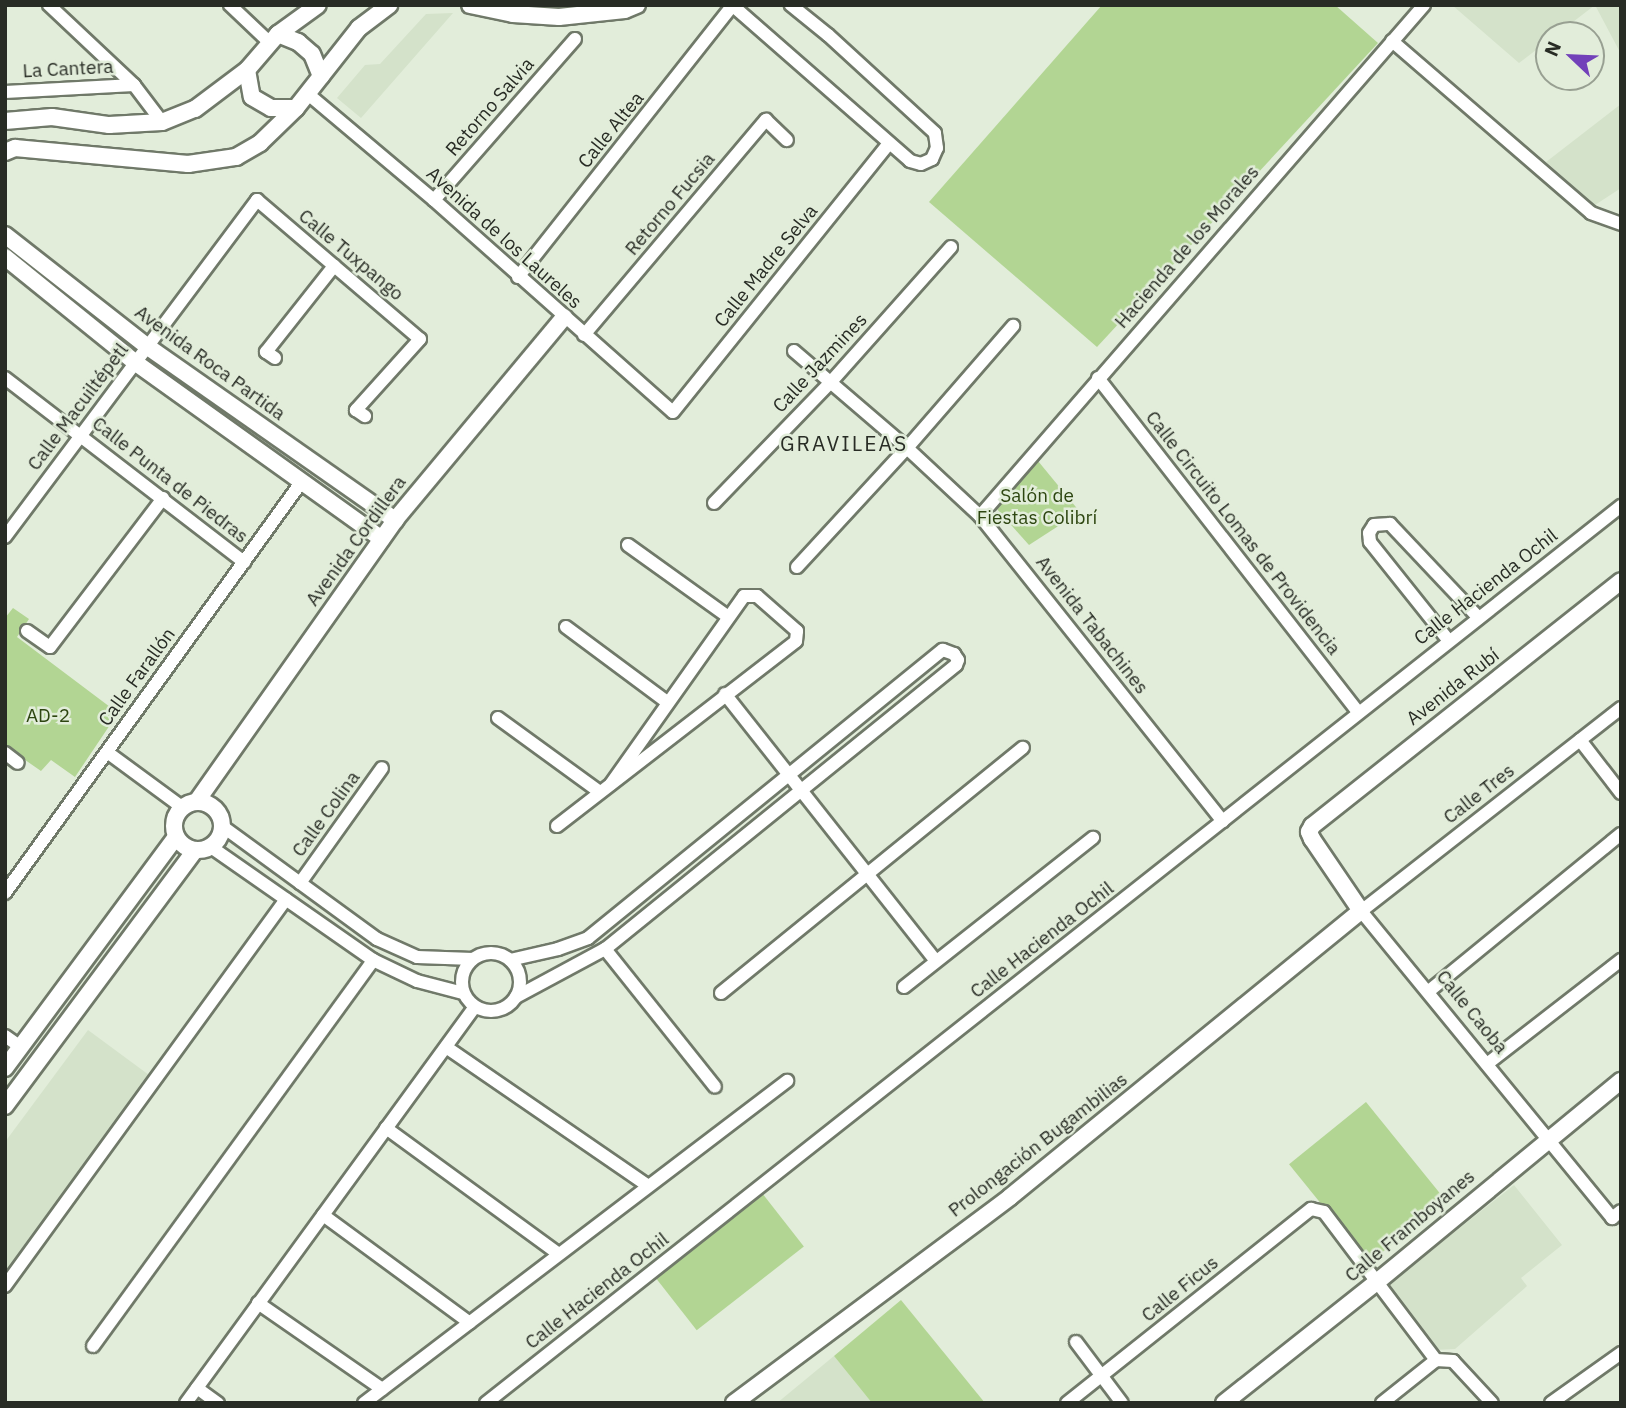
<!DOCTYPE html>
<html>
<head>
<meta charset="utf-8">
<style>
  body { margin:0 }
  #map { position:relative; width:1626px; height:1408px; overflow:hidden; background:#e2edda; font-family:"IBM Plex Sans",sans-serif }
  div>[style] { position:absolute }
  .built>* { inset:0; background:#d4e2ca }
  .green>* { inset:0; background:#b2d593; transform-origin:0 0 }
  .roads { filter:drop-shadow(2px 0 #707969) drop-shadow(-2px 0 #707969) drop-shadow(0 2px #707969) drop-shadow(0 -2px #707969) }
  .minor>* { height:12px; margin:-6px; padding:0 6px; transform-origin:6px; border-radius:6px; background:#fff }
  .minor>.ring { margin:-6px; padding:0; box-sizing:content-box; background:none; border:12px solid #fff; border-radius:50% }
  .tertiary>* { height:16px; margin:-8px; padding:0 8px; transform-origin:8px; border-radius:8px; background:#fff }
  .tertiary>.ring { margin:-8px; padding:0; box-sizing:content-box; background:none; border:16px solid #fff; border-radius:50% }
  span { translate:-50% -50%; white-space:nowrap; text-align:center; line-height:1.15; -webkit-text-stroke:5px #e2edda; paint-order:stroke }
  .street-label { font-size:19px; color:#282c25 }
  .park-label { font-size:19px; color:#2d4610 }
  .neighbourhood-label { font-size:21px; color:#282c25; letter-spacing:2px }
  .frame { position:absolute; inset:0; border:7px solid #282c25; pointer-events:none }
  .north { position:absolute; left:1535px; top:21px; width:70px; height:70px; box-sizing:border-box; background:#e2edda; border:2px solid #98a092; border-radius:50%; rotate:293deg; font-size:19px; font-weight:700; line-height:28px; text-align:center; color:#282c25 }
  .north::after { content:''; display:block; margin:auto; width:24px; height:32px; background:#7241b9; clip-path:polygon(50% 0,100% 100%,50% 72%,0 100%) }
</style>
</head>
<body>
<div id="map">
  <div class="built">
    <i style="clip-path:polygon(1452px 5px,1621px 5px,1621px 54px,1595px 5px,1556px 35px,1549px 35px,1549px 40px,1519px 63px)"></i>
    <i style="clip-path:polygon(453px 13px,361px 118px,337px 98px,365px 65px,380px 64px,426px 14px)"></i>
    <i style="clip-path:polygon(1621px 104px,1621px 188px,1595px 205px,1546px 162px)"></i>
    <i style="clip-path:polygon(88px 1030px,149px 1075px,5px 1272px,5px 1142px)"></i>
    <i style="clip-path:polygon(1514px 1185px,1562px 1245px,1521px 1278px,1527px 1286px,1455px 1349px,1434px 1350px,1385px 1287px)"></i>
    <i style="clip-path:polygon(834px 1356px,872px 1403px,777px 1403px)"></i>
  </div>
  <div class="green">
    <i style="clip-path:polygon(1102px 5px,1335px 5px,1378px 43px,1097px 347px,929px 202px)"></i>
    <i style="clip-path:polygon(1038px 461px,1080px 512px,1029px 545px,997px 509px)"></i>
    <i style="clip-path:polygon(13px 608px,29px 619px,17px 637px,118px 713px,75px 777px,51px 760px,41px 771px,5px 746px,5px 618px)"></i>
    <i style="left:1366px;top:1102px;width:127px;height:99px;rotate:51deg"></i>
    <i style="left:762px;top:1193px;width:68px;height:136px;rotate:52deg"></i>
    <i style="clip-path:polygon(901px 1300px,985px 1403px,872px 1403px,834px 1356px)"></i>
  </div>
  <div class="roads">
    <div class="minor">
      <i style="left:49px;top:5px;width:117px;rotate:43.3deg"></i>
      <i style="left:134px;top:85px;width:46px;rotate:52.9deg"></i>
      <i style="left:230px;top:5px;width:54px;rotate:43.5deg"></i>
      <i style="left:732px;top:5px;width:237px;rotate:41.2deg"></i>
      <i style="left:910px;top:161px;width:11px;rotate:15deg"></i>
      <i style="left:921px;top:164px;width:12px;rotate:-24deg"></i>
      <i style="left:932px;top:159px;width:12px;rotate:-66deg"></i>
      <i style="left:937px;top:148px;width:15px;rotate:-98deg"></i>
      <i style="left:935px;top:133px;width:145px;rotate:-137.5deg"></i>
      <i style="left:828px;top:35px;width:48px;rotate:-141deg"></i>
      <i style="left:1392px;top:41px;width:263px;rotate:40.8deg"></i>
      <i style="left:1591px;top:213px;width:32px;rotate:20deg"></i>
      <i style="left:5px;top:92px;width:129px;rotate:-3.1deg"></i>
      <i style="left:308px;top:94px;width:165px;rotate:40.1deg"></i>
      <i style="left:434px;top:200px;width:319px;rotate:41.6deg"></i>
      <i style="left:673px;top:412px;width:345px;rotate:-51.2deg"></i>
      <i style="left:434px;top:200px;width:214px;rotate:-48.8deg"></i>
      <i style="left:518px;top:277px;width:347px;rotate:-51.7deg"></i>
      <i style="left:584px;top:335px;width:282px;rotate:-49.8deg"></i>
      <i style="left:766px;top:120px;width:29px;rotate:44deg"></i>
      <i style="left:794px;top:351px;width:149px;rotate:40.6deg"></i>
      <i style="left:907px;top:448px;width:100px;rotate:43deg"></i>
      <i style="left:980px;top:516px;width:390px;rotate:51.5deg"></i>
      <i style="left:275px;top:358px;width:11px;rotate:-146deg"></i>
      <i style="left:266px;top:352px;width:110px;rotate:-51.7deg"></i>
      <i style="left:5px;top:378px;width:302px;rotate:37.6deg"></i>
      <i style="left:1098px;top:378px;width:423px;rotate:52.1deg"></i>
      <i style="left:714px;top:503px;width:167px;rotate:-46deg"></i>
      <i style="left:830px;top:383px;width:182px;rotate:-48.3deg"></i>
      <i style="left:980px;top:516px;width:677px;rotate:-49.01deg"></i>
      <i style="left:5px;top:537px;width:421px;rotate:-53.2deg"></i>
      <i style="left:257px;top:200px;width:214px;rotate:40.5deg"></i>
      <i style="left:420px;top:339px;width:96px;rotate:132deg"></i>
      <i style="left:356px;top:410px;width:11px;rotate:34deg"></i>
      <i style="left:628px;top:545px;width:122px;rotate:35.6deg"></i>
      <i style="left:797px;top:567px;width:162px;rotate:-47.3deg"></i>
      <i style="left:907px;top:448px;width:162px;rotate:-49deg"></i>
      <i style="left:566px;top:627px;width:126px;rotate:36.6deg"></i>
      <i style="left:27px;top:631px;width:28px;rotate:35deg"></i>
      <i style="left:50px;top:647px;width:187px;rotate:-52.8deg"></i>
      <i style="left:1449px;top:641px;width:127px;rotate:-128.6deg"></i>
      <i style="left:1370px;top:542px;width:9px;rotate:-96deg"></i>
      <i style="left:1369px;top:533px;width:9px;rotate:-58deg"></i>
      <i style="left:1374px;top:525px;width:16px;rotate:-4deg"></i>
      <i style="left:1390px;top:524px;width:129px;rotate:46.6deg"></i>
      <i style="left:725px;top:694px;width:340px;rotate:51.7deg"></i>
      <i style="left:1621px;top:708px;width:330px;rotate:142deg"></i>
      <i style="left:1361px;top:911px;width:397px;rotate:50.7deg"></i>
      <i style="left:1612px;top:1218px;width:11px;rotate:-38deg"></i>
      <i style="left:498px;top:718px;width:126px;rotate:36deg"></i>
      <i style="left:1580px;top:740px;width:67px;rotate:52.3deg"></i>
      <i style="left:107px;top:752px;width:93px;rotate:36.3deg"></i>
      <i style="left:5px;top:753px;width:16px;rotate:38deg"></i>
      <i style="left:222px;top:826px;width:192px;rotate:36.1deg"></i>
      <i style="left:377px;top:939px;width:44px;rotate:24.2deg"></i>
      <i style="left:417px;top:957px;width:56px;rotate:2deg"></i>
      <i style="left:557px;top:826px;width:302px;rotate:-37.7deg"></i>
      <i style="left:796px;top:641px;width:10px;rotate:-84deg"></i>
      <i style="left:797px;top:631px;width:53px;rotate:-138.8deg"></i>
      <i style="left:757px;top:596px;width:13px;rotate:180deg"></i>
      <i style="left:744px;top:596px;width:230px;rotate:125.3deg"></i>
      <i style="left:211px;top:847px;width:198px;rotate:34.9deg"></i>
      <i style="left:373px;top:960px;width:49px;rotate:25.5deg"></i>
      <i style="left:417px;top:981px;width:48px;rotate:14.6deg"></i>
      <i style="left:300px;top:883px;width:141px;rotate:-54.5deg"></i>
      <i style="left:5px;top:893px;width:504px;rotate:-54.2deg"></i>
      <i style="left:605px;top:949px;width:176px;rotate:51.4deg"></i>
      <i class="ring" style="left:462px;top:953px;width:46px;height:46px"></i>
      <i style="left:510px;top:960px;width:49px;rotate:-12.9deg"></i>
      <i style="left:558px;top:949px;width:32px;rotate:-20deg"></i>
      <i style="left:588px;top:938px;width:457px;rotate:-39.1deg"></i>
      <i style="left:943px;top:650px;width:12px;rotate:20deg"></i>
      <i style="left:954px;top:654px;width:7px;rotate:56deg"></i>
      <i style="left:958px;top:660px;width:5px;rotate:112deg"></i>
      <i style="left:956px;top:665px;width:452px;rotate:141deg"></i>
      <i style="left:605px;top:949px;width:101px;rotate:151.7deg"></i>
      <i style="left:904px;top:987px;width:241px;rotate:-38.3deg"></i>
      <i style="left:1429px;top:991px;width:248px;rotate:-39.3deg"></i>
      <i style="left:721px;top:993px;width:389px;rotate:-39.1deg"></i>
      <i style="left:5px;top:1036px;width:19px;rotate:35deg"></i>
      <i style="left:446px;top:1047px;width:245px;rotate:34.5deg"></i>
      <i style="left:1487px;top:1064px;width:170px;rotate:-37.8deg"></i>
      <i style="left:386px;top:1128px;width:214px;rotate:36.1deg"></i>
      <i style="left:323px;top:1215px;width:182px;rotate:36.3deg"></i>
      <i style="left:5px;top:1286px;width:478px;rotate:-54deg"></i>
      <i style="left:258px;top:1303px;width:151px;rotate:34.7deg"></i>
      <i style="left:1076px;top:1342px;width:76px;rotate:53deg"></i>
      <i style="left:93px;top:1346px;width:477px;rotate:-54deg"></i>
      <i style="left:1436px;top:1360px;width:17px;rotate:3deg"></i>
      <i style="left:1453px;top:1361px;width:57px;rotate:47.1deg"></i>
      <i style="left:197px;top:1388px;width:26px;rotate:36deg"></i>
      <i style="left:186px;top:1403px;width:490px;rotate:-53.9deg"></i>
      <i style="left:364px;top:1403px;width:532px;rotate:-37.28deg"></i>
      <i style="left:486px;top:1403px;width:1447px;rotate:-38.32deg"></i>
      <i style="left:1067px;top:1403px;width:312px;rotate:-38.5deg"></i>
      <i style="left:1311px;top:1209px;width:13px;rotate:13deg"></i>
      <i style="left:1324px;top:1212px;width:186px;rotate:52.9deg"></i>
      <i style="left:1382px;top:1403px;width:69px;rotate:-38.5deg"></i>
      <i style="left:1551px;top:1403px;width:86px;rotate:-35.5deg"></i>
    </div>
    <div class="tertiary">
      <i style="left:470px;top:5px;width:44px;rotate:11.8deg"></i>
      <i style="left:513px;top:14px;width:46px;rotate:3.7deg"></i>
      <i style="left:559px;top:17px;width:66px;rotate:-6.1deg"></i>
      <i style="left:625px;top:10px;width:13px;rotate:-23deg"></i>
      <i style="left:278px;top:34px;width:22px;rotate:22deg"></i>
      <i style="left:298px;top:42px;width:18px;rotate:41deg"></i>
      <i style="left:312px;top:54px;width:24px;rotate:68deg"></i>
      <i style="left:247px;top:70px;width:27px;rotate:80deg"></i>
      <i style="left:252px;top:97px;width:22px;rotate:30deg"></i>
      <i style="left:271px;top:108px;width:25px"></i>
      <i style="left:5px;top:121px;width:47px;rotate:-4.9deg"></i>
      <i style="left:52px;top:117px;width:58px;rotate:8deg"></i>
      <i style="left:109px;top:125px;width:53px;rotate:-3.2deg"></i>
      <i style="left:162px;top:122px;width:35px;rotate:-22deg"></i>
      <i style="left:195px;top:109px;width:65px;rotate:-36.9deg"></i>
      <i style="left:247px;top:70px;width:48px;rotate:-49.3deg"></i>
      <i style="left:278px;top:34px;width:49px;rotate:-35.9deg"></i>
      <i style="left:5px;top:152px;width:11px;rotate:-22deg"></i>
      <i style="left:15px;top:148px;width:174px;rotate:5.3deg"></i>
      <i style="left:188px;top:164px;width:49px;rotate:-8.3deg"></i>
      <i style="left:236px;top:157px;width:28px;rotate:-30deg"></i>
      <i style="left:260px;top:143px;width:50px;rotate:-44.2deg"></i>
      <i style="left:296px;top:108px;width:102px;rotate:-51.8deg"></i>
      <i style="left:359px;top:28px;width:38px;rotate:-37deg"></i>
      <i style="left:5px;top:235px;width:182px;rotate:38.1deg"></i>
      <i style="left:148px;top:347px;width:302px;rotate:35deg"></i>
      <i style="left:5px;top:257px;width:169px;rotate:39deg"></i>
      <i style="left:136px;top:363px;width:302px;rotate:35.6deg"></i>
      <i style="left:197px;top:801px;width:344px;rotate:-54.8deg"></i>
      <i style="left:395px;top:520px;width:264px;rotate:-50.2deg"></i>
      <i class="ring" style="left:174px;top:802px;width:32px;height:32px"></i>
      <i style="left:5px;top:1068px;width:287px;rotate:-53.5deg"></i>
      <i style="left:5px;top:1106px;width:319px;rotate:-53.4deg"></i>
      <i style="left:734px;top:1403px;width:344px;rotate:-36.7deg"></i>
      <i style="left:1010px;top:1197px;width:453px;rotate:-39.2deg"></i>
      <i style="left:1361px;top:911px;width:87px;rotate:-124.2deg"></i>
      <i style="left:1312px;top:839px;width:8px;rotate:-113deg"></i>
      <i style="left:1309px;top:832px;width:7px;rotate:-63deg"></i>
      <i style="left:1312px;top:826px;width:394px;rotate:-38.4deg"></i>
      <i style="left:1224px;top:1403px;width:196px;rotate:-38.4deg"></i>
      <i style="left:1378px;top:1281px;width:315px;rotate:-39.5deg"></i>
    </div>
  </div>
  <div class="street-label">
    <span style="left:68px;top:69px;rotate:-3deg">La Cantera</span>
    <span style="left:490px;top:107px;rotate:-49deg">Retorno Salvia</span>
    <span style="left:611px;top:130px;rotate:-51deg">Calle Altea</span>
    <span style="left:670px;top:204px;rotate:-50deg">Retorno Fucsia</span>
    <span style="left:504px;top:238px;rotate:42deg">Avenida de los Laureles</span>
    <span style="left:1187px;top:247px;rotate:-49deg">Hacienda de los Morales</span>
    <span style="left:351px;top:255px;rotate:40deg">Calle Tuxpango</span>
    <span style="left:766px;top:266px;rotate:-51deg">Calle Madre Selva</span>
    <span style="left:210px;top:363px;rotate:36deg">Avenida Roca Partida</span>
    <span style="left:820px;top:363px;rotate:-47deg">Calle Jazmines</span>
    <span style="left:78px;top:407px;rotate:-53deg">Calle Macuiltépetl</span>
    <span style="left:170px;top:480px;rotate:38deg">Calle Punta de Piedras</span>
    <span style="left:1243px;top:533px;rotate:52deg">Calle Circuito Lomas de Providencia</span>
    <span style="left:356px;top:541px;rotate:-54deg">Avenida Cordillera</span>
    <span style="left:1486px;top:587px;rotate:-38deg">Calle Hacienda Ochil</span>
    <span style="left:1092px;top:625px;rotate:52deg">Avenida Tabachines</span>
    <span style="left:137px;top:677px;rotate:-54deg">Calle Farallón</span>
    <span style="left:1453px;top:687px;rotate:-38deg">Avenida Rubí</span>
    <span style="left:1479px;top:794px;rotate:-38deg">Calle Tres</span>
    <span style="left:326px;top:814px;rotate:-54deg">Calle Colina</span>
    <span style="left:1042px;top:940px;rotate:-38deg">Calle Hacienda Ochil</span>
    <span style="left:1472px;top:1012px;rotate:51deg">Calle Caoba</span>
    <span style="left:1038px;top:1145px;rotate:-38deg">Prolongación Bugambilias</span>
    <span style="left:1410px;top:1226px;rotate:-40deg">Calle Framboyanes</span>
    <span style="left:1180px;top:1289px;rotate:-39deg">Calle Ficus</span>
    <span style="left:597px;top:1291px;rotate:-38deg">Calle Hacienda Ochil</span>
  </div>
  <div class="park-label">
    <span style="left:1037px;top:507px">Salón de<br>Fiestas Colibrí</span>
    <span style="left:48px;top:716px">AD-2</span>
  </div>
  <div class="neighbourhood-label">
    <span style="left:844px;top:443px">GRAVILEAS</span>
  </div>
  <div class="frame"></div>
  <div class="north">N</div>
</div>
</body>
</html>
